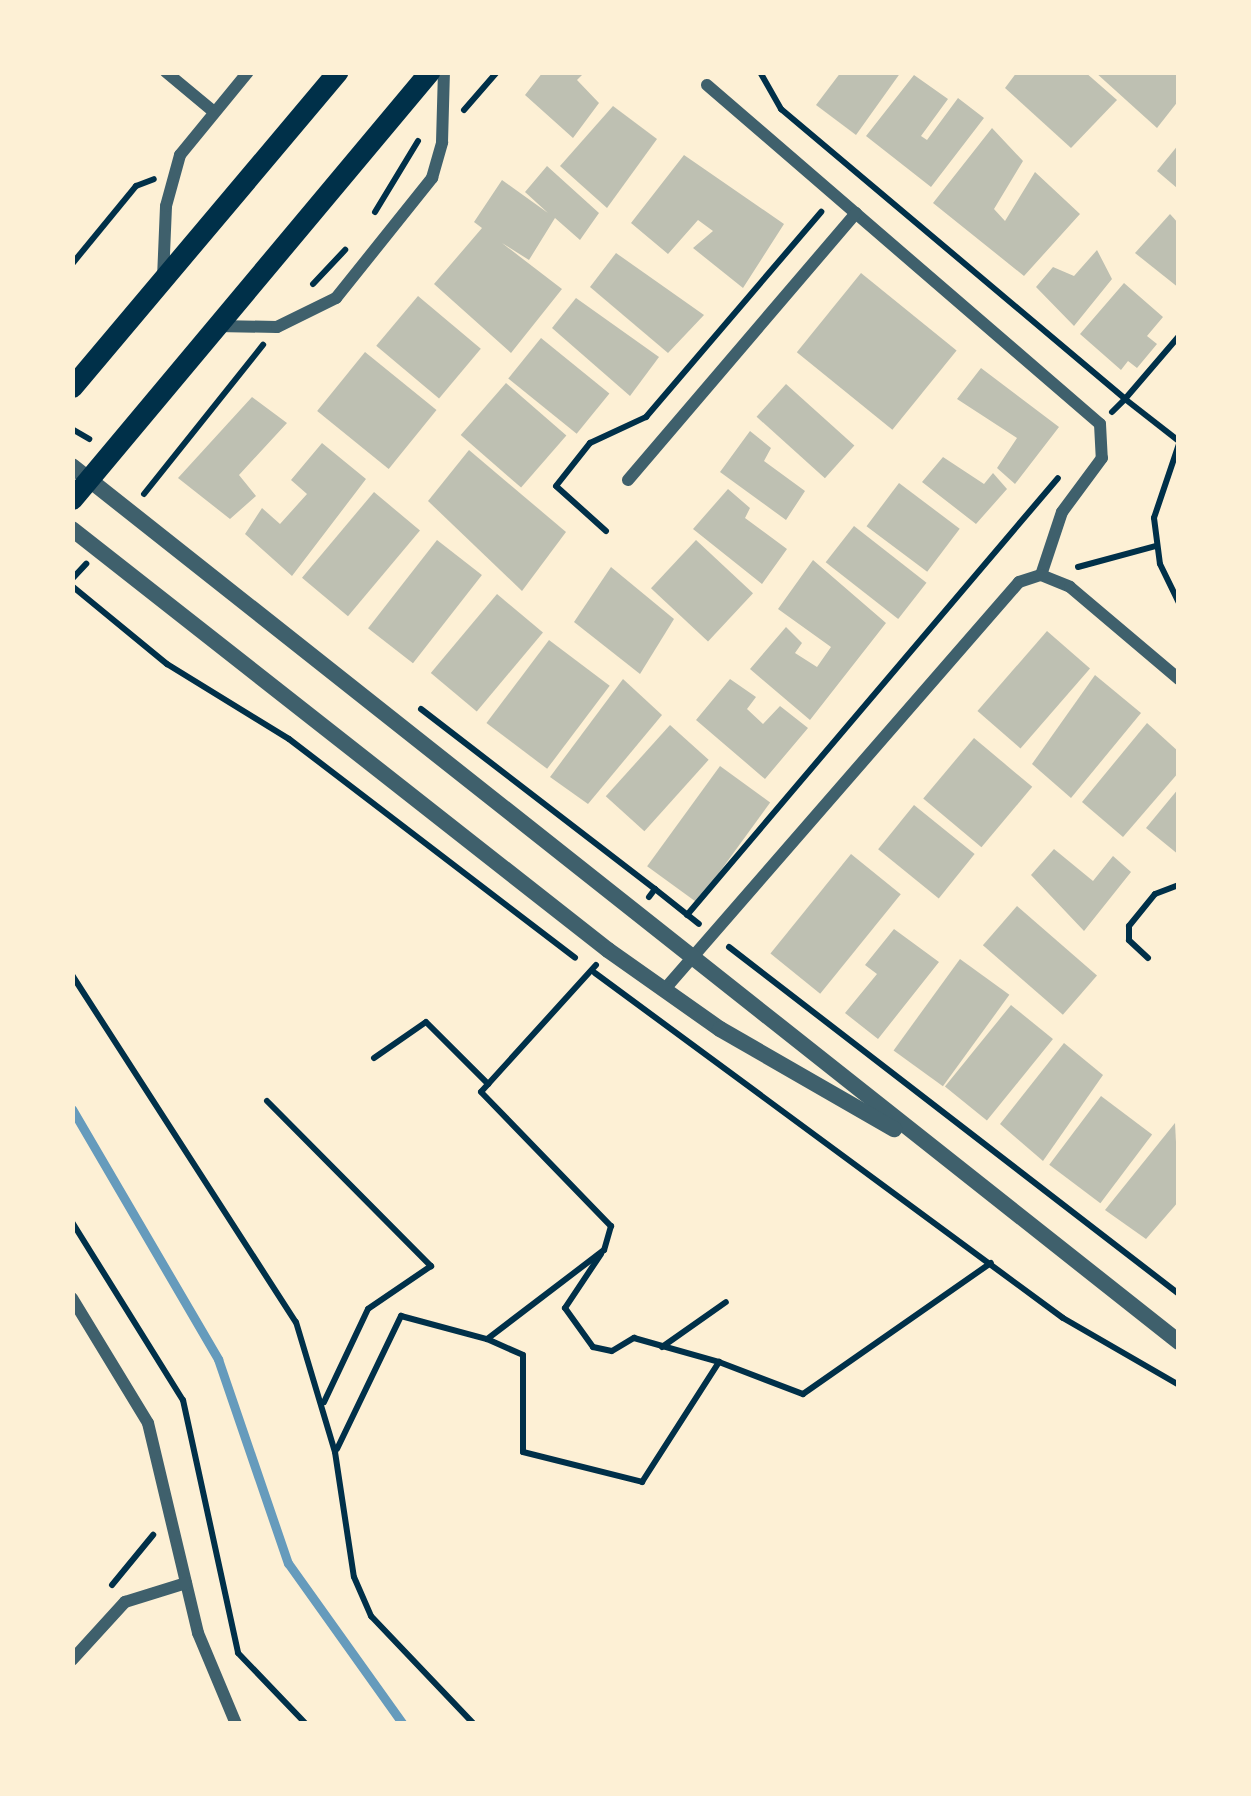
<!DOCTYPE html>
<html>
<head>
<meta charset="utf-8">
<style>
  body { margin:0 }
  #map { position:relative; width:1251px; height:1796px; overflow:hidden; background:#fdf0d5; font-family:"Titillium Web",sans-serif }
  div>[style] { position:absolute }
  .stream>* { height:9px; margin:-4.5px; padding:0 4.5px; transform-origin:4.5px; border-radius:4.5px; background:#669bbc }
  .building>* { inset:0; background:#bec0b2; transform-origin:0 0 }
  .path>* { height:6px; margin:-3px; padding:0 3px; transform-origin:3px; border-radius:3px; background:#003049 }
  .minor>* { height:12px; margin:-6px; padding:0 6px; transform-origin:6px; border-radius:6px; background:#3f606c }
  .tertiary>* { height:16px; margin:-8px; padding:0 8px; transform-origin:8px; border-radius:8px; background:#3f606c }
  .trunk>* { height:21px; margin:-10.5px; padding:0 10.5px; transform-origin:10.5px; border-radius:10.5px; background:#003049 }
  span { translate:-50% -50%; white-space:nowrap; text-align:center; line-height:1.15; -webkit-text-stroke:9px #fdf0d5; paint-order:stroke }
  .frame { position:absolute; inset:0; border:75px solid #fdf0d5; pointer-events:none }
</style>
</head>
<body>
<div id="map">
  <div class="stream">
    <i style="left:72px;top:1109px;width:290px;rotate:59.7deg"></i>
    <i style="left:218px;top:1359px;width:216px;rotate:71.1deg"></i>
    <i style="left:288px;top:1563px;width:198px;rotate:54.5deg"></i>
  </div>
  <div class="building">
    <i style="clip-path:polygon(543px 72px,585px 72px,577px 80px,599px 103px,573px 138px,525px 95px)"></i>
    <i style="clip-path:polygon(841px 72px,901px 72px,856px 135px,816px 105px)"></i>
    <i style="clip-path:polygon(1017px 72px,1085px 72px,1117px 100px,1071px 148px,1005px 88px)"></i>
    <i style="clip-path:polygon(1095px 72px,1179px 72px,1179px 100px,1157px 128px)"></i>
    <i style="clip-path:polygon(914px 75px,948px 99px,921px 136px,927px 140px,958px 98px,984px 118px,931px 187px,866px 136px)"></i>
    <i style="clip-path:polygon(613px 106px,657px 139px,607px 208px,560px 166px)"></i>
    <i style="clip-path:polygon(992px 128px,1023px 161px,994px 209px,1005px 221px,1035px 172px,1080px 214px,1024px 276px,933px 203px)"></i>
    <i style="clip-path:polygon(1179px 144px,1179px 186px,1177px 188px,1157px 171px)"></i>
    <i style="clip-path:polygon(684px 155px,784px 224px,743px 288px,693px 248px,713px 231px,698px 220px,668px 254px,631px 223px)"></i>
    <i style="clip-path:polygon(547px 166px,599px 213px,580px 240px,555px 218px,529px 260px,502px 243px,562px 289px,511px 353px,434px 284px,482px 228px,474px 222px,502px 180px,548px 213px,525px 192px)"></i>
    <i style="clip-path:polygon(1170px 214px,1179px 224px,1179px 288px,1135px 253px)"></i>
    <i style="clip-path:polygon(1097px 250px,1112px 279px,1074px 326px,1036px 287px,1053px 267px,1074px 276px)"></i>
    <i style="clip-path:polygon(616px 253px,704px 315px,668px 353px,590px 287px)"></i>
    <i style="left:861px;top:273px;width:123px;height:102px;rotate:39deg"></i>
    <i style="clip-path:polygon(1124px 283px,1163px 317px,1147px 336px,1157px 344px,1137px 368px,1128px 361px,1121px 370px,1080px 334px)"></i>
    <i style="left:418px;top:296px;width:82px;height:65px;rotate:40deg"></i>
    <i style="clip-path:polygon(576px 298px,659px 357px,630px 396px,552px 328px)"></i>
    <i style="left:541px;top:338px;width:88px;height:52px;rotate:39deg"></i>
    <i style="left:365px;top:352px;width:92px;height:76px;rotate:39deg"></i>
    <i style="clip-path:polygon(981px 368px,1059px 427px,1015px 484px,997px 468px,1017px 438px,957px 399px)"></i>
    <i style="left:506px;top:383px;width:80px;height:69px;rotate:41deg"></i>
    <i style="left:786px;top:384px;width:92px;height:44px;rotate:42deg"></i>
    <i style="clip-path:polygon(252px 397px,287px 423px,239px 475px,256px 496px,230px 519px,178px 478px)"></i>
    <i style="clip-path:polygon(750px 431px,771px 448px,764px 461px,805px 491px,786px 520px,720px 472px)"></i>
    <i style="clip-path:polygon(322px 443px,366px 479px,292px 576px,245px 534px,262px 508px,280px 524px,307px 494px,291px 480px)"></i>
    <i style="clip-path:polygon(469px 450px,566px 532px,522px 591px,428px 501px)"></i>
    <i style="clip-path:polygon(943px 457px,984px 484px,993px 473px,1007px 489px,976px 524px,922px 482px)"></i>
    <i style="left:899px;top:483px;width:76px;height:54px;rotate:37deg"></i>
    <i style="clip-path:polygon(728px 489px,750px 508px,745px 518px,787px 549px,762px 584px,693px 529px)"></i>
    <i style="left:374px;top:492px;width:60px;height:112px;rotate:40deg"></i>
    <i style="left:854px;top:526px;width:92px;height:46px;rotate:38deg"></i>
    <i style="left:437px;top:540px;width:57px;height:112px;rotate:38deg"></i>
    <i style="left:696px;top:540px;width:78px;height:66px;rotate:43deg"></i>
    <i style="clip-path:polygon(813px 560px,886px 623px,810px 720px,750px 669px,786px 627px,802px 643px,795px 653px,817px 667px,831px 647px,778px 609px)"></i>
    <i style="clip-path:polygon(611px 567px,674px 619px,640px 674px,574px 622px)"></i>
    <i style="left:497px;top:594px;width:60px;height:103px;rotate:40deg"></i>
    <i style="left:1047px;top:631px;width:57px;height:106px;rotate:41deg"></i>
    <i style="left:549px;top:640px;width:76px;height:104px;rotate:37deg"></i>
    <i style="clip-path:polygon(1095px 675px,1141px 713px,1071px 798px,1032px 764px)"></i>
    <i style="clip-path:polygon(623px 679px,662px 715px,588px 804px,550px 777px)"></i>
    <i style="clip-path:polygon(730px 679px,756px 697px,747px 709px,763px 724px,780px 706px,808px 728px,765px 779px,696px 720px)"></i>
    <i style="clip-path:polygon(1147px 723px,1179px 752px,1179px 772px,1123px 837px,1082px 802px)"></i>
    <i style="left:670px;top:725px;width:52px;height:96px;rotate:42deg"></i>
    <i style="left:974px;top:738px;width:76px;height:79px;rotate:40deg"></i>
    <i style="left:720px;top:766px;width:62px;height:124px;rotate:36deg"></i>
    <i style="clip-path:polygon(1179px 788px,1179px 855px,1146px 828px)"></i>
    <i style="left:914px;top:805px;width:78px;height:57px;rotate:39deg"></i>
    <i style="clip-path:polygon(1054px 849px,1093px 881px,1113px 856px,1131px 872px,1084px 931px,1031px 875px)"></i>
    <i style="left:851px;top:854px;width:64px;height:128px;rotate:39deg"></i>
    <i style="left:1017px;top:906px;width:106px;height:52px;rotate:41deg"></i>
    <i style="clip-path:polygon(894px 929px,939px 962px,878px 1039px,845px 1013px,877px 974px,865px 965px)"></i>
    <i style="left:960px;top:959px;width:61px;height:113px;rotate:36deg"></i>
    <i style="left:1011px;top:1005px;width:54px;height:105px;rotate:39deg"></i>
    <i style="clip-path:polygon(1064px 1043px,1103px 1075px,1043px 1161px,1000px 1124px)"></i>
    <i style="left:1101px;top:1096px;width:64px;height:86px;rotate:37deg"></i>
    <i style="clip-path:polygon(1175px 1123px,1179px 1201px,1146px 1239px,1105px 1210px)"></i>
  </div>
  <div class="path">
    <i style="left:760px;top:72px;width:43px;rotate:60.4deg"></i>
    <i style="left:781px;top:109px;width:450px;rotate:40.1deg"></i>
    <i style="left:1125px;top:399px;width:83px;rotate:-49.4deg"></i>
    <i style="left:464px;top:110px;width:50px;rotate:-49deg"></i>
    <i style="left:375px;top:212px;width:83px;rotate:-58.8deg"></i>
    <i style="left:72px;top:264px;width:101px;rotate:-50.6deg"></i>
    <i style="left:136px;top:186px;width:19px;rotate:-21deg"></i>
    <i style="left:313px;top:284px;width:47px;rotate:-46.7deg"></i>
    <i style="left:1112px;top:412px;width:18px;rotate:-45deg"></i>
    <i style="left:1125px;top:399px;width:68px;rotate:37.9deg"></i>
    <i style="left:72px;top:429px;width:20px;rotate:30deg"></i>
    <i style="left:1179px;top:444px;width:78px;rotate:108.7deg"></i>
    <i style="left:1154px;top:518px;width:46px;rotate:82.6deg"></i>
    <i style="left:1160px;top:564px;width:43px;rotate:64deg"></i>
    <i style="left:144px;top:494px;width:191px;rotate:-51.4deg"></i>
    <i style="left:606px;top:531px;width:67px;rotate:-138deg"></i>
    <i style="left:556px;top:486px;width:55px;rotate:-51.7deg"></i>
    <i style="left:590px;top:443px;width:62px;rotate:-24.9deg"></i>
    <i style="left:646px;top:417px;width:270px;rotate:-49.5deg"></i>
    <i style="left:1078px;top:567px;width:81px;rotate:-15.1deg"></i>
    <i style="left:72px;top:579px;width:21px;rotate:-47deg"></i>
    <i style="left:72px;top:586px;width:123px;rotate:39.4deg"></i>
    <i style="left:167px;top:664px;width:143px;rotate:31.6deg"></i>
    <i style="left:289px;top:739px;width:360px;rotate:37.4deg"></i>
    <i style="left:421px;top:709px;width:295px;rotate:37.6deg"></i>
    <i style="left:655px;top:889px;width:10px;rotate:127deg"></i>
    <i style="left:655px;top:889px;width:56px;rotate:38.5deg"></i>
    <i style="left:687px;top:915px;width:573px;rotate:-49.67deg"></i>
    <i style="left:729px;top:947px;width:568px;rotate:37.64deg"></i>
    <i style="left:1148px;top:958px;width:26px;rotate:-137deg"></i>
    <i style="left:1129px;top:940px;width:14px;rotate:-90deg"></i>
    <i style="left:1129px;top:926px;width:41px;rotate:-50.9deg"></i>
    <i style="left:1155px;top:894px;width:26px;rotate:-21deg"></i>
    <i style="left:596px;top:965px;width:171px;rotate:132.2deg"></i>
    <i style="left:481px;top:1092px;width:187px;rotate:45.9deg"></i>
    <i style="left:611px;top:1226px;width:25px;rotate:106deg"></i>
    <i style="left:604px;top:1250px;width:147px;rotate:142.7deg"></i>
    <i style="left:487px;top:1339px;width:39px;rotate:24deg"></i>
    <i style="left:523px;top:1355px;width:97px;rotate:90deg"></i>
    <i style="left:523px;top:1452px;width:123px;rotate:14.1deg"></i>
    <i style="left:642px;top:1482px;width:143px;rotate:-57.3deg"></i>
    <i style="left:719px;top:1362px;width:90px;rotate:20.9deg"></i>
    <i style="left:803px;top:1394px;width:229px;rotate:-34.9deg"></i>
    <i style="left:595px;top:973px;width:581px;rotate:36.4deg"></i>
    <i style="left:1063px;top:1318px;width:134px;rotate:30deg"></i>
    <i style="left:72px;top:975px;width:413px;rotate:57.2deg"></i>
    <i style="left:296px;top:1322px;width:136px;rotate:73.3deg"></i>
    <i style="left:335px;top:1452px;width:126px;rotate:81.4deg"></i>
    <i style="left:354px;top:1577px;width:43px;rotate:66.4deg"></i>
    <i style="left:371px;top:1616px;width:149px;rotate:46.4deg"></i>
    <i style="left:374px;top:1058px;width:63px;rotate:-34.7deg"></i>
    <i style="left:426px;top:1022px;width:88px;rotate:45deg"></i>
    <i style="left:267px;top:1101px;width:233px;rotate:45.2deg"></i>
    <i style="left:431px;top:1266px;width:76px;rotate:145.7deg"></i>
    <i style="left:368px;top:1309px;width:103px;rotate:115.3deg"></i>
    <i style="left:72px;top:1222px;width:210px;rotate:58.1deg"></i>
    <i style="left:183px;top:1400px;width:259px;rotate:77.7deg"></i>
    <i style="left:238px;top:1653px;width:98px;rotate:46.2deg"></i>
    <i style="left:601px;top:1254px;width:65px;rotate:123.7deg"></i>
    <i style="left:565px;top:1308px;width:48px;rotate:54.3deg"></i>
    <i style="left:593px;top:1347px;width:19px;rotate:12deg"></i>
    <i style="left:612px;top:1351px;width:26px;rotate:-31deg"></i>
    <i style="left:634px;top:1338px;width:88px;rotate:15.8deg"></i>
    <i style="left:662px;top:1347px;width:78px;rotate:-35.1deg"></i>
    <i style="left:337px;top:1449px;width:148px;rotate:-64.3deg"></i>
    <i style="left:401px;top:1316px;width:89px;rotate:15deg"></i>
    <i style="left:112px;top:1585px;width:65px;rotate:-50.6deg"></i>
  </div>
  <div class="minor">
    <i style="left:166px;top:72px;width:62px;rotate:39.8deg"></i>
    <i style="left:707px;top:85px;width:519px;rotate:40.78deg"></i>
    <i style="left:1100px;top:424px;width:34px;rotate:87deg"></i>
    <i style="left:1102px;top:458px;width:67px;rotate:126.5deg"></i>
    <i style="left:1062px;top:512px;width:66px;rotate:108.4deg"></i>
    <i style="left:163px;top:278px;width:72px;rotate:-87.6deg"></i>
    <i style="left:166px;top:206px;width:53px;rotate:-74.6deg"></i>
    <i style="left:180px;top:155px;width:107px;rotate:-50.7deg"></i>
    <i style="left:216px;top:326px;width:61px;rotate:0.9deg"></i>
    <i style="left:277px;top:327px;width:66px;rotate:-26.2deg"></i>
    <i style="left:336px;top:298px;width:154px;rotate:-51.3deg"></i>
    <i style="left:432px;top:178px;width:37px;rotate:-74deg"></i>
    <i style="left:442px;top:142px;width:70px;rotate:-88.4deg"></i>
    <i style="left:628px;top:480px;width:351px;rotate:-49.5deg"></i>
    <i style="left:664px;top:990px;width:541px;rotate:-48.97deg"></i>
    <i style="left:1019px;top:582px;width:23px;rotate:-18deg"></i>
    <i style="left:1041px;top:575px;width:31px;rotate:22deg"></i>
    <i style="left:1070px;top:587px;width:143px;rotate:40.2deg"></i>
    <i style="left:72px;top:1298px;width:146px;rotate:58.7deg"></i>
    <i style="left:148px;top:1423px;width:216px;rotate:76.6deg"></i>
    <i style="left:198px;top:1633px;width:99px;rotate:67.3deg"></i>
    <i style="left:72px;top:1660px;width:79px;rotate:-47.6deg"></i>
    <i style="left:125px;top:1602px;width:64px;rotate:-17.3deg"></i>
  </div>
  <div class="tertiary">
    <i style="left:72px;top:466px;width:1412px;rotate:38.36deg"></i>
    <i style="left:72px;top:529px;width:682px;rotate:38.15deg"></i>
    <i style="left:608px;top:950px;width:137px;rotate:35.2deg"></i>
    <i style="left:720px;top:1029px;width:201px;rotate:29.9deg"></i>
  </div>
  <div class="trunk">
    <i style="left:72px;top:387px;width:412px;rotate:-49.9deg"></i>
    <i style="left:72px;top:499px;width:557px;rotate:-50.1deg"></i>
  </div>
  <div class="frame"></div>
</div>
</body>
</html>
